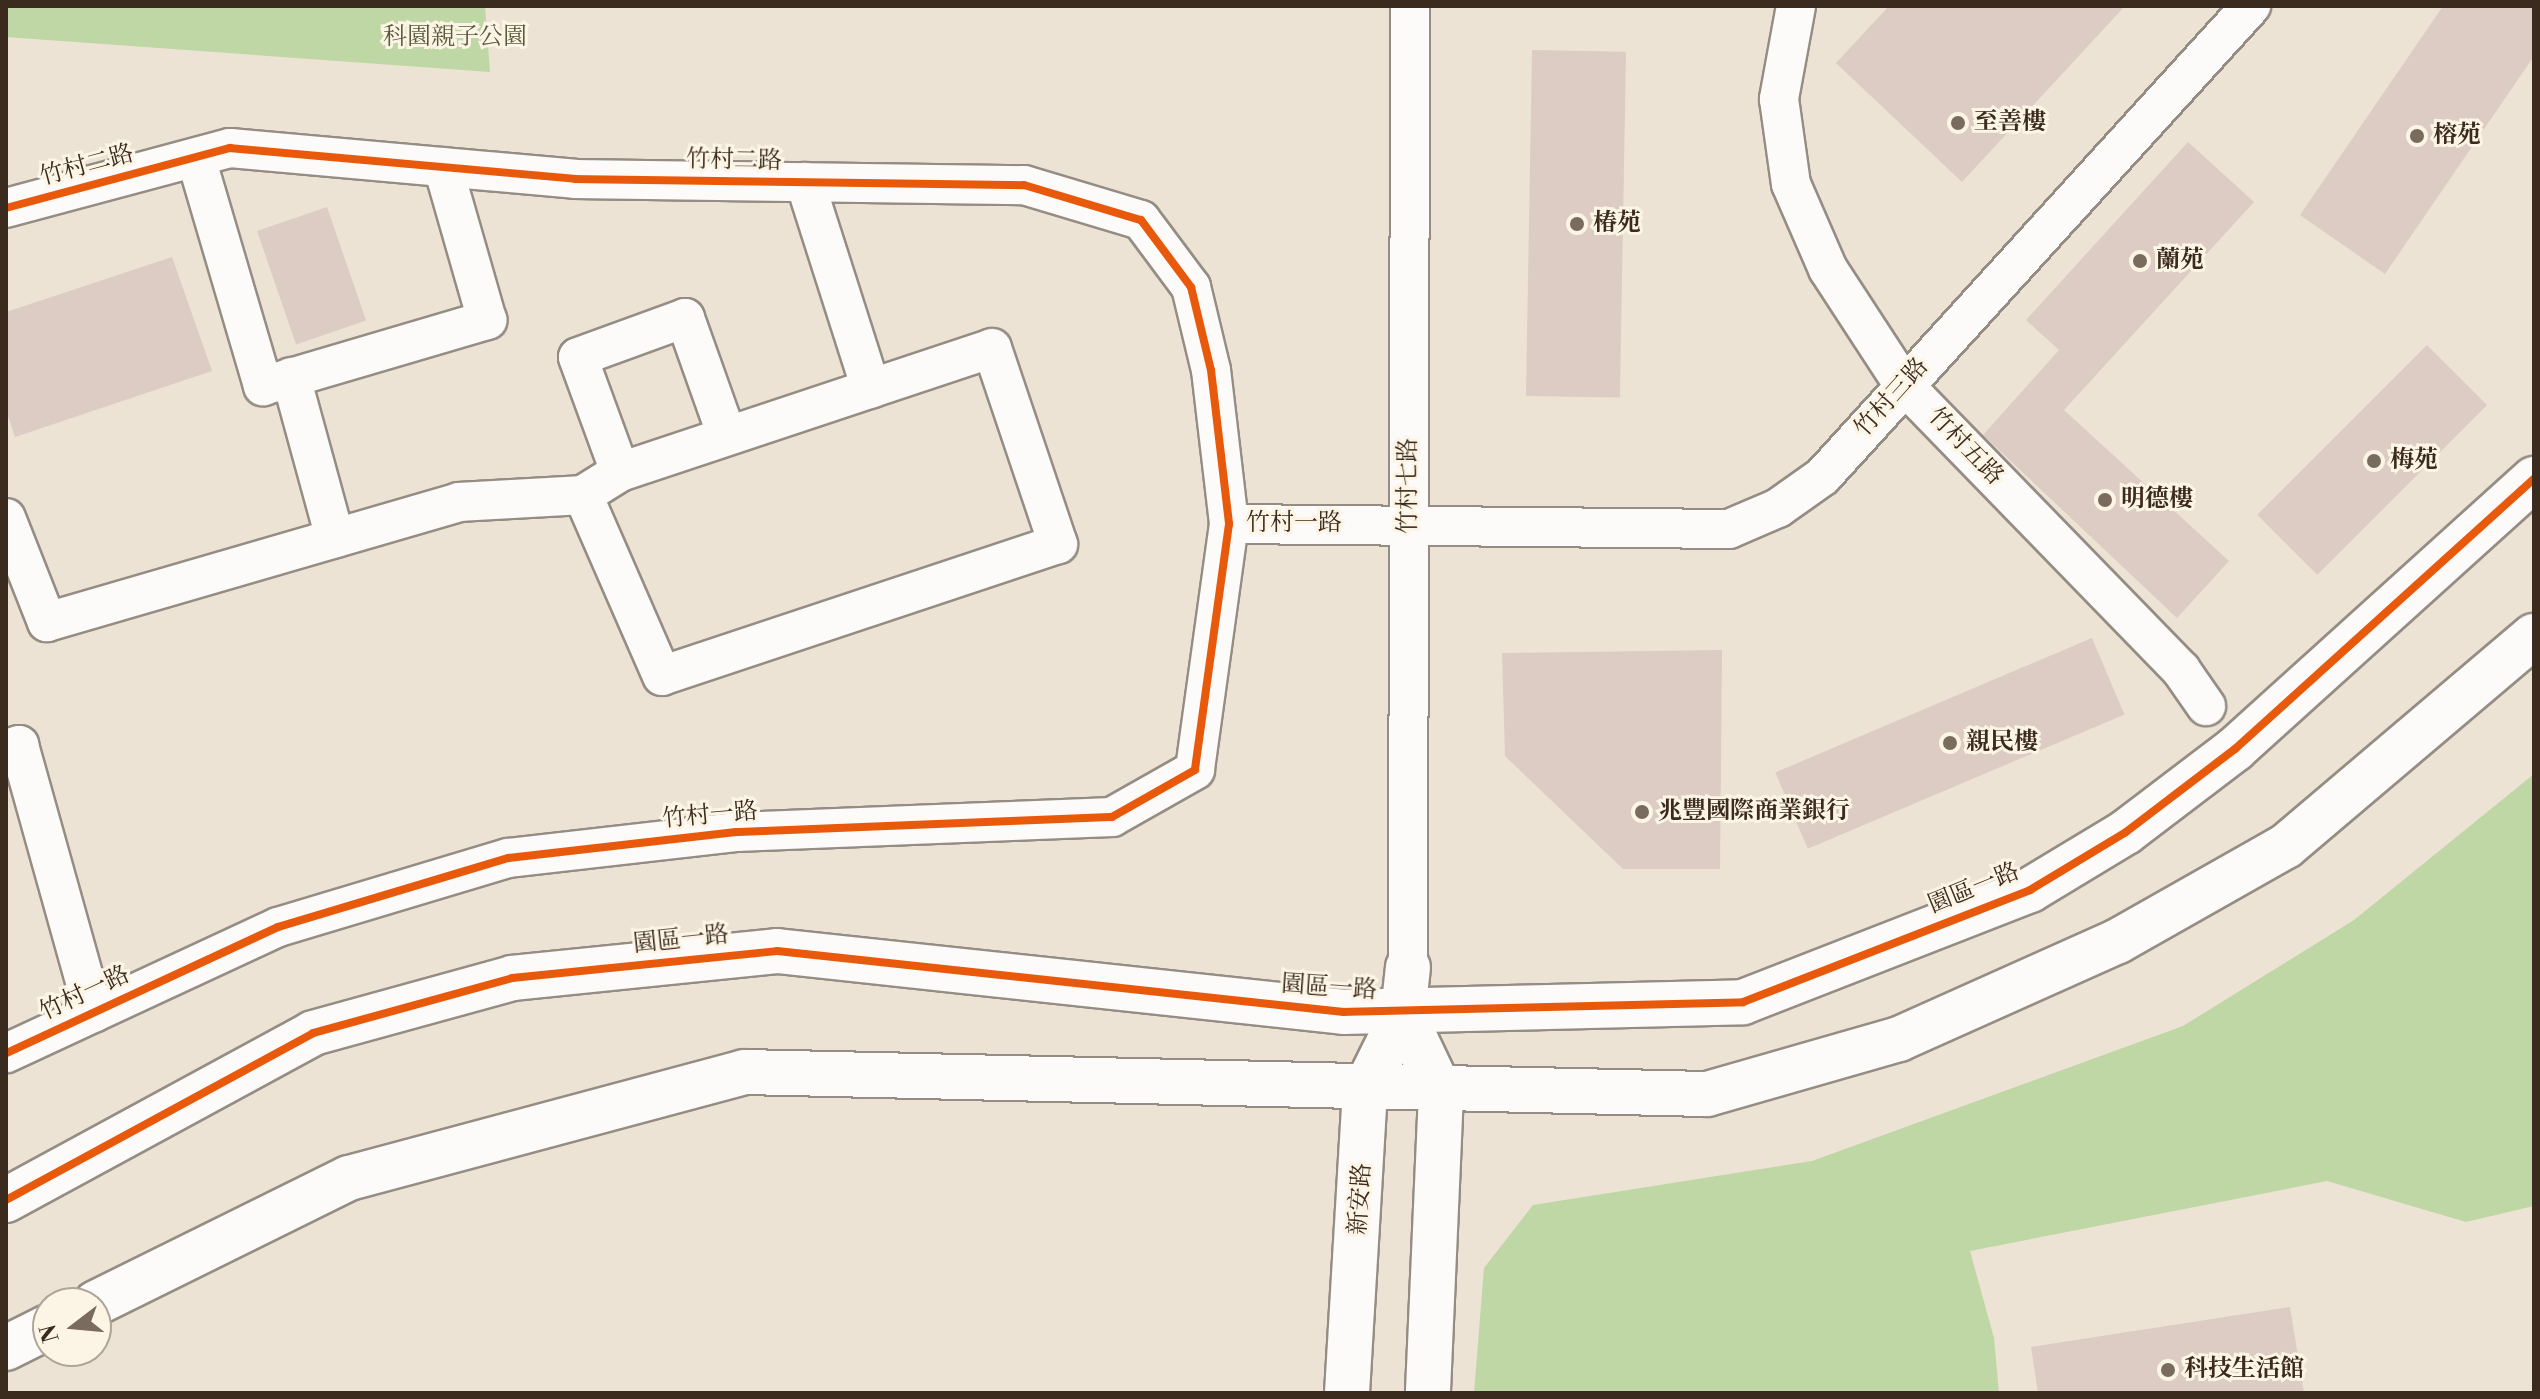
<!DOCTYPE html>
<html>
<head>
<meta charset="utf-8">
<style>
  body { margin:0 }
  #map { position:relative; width:2540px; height:1399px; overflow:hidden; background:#ece3d5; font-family:"Libre Bodoni","Noto Serif TC",serif }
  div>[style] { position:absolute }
  .green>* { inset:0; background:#bfd6a5 }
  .building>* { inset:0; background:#dcccc3; transform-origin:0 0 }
  .roads { filter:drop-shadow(2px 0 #958d84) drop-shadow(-2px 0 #958d84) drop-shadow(0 2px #958d84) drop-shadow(0 -2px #958d84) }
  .minor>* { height:38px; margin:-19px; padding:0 19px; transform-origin:19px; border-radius:19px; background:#fcfbf9 }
  .tertiary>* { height:44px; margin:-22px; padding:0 22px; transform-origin:22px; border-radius:22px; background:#fcfbf9 }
  .cycleway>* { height:8px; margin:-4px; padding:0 4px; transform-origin:4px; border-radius:4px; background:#e8590c }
  .dots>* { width:22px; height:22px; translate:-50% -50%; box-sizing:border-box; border:4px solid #fcf5e5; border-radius:50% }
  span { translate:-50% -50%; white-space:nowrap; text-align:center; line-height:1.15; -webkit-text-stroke:6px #fcf5e5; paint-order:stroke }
  .park-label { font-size:24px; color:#585b3a }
  .poi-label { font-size:24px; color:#3b2a1e; font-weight:700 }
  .left { translate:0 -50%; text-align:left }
  .street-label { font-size:24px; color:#3b2a1e }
  .frame { position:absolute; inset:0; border:8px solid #3b2a1e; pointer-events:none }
  .north { position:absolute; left:32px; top:1287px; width:80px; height:80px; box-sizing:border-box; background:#fcf5e5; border:2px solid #afa495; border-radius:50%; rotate:254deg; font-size:22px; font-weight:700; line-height:32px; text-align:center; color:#3b2a1e }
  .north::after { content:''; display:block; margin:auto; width:28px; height:36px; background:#796b5e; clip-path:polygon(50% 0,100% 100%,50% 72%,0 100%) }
</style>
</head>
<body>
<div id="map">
  <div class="green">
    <i style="clip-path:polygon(6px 6px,485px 6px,490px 72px,6px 37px)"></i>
    <i style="clip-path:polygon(2534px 774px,2534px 1206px,2466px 1222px,2327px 1181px,1970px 1251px,1994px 1338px,1999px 1393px,1474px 1393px,1484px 1268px,1533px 1205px,1812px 1161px,2183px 1026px,2354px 920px)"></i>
  </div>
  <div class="building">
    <i style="clip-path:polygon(1889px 6px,2125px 6px,1962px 182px,1836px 63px)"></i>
    <i style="clip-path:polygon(2443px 6px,2534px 6px,2534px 56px,2385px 274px,2300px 215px)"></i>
    <i style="left:1532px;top:50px;width:94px;height:346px;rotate:1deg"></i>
    <i style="clip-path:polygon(2188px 142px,2254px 202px,2064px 410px,2229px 561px,2177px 618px,1983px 435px,2059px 350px,2026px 320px)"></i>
    <i style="left:327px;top:207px;width:120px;height:74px;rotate:71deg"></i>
    <i style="clip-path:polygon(172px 257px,212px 371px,15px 437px,6px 410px,6px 312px)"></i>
    <i style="left:2427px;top:345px;width:85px;height:240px;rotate:45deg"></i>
    <i style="left:2092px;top:638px;width:83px;height:344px;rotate:67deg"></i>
    <i style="clip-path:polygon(1722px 650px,1720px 869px,1623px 869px,1505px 756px,1502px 653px)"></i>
    <i style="clip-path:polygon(2290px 1307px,2304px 1393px,2038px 1393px,2031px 1347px)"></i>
  </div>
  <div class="roads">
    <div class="minor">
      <i style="left:1796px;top:6px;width:95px;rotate:100.4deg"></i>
      <i style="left:1779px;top:99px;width:86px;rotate:82deg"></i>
      <i style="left:1791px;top:184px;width:93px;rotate:66.5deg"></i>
      <i style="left:1828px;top:269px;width:137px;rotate:56.9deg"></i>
      <i style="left:1903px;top:384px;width:399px;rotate:45.8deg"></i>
      <i style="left:2181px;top:670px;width:44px;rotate:55.2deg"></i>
      <i style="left:196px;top:158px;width:238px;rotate:73.6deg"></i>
      <i style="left:263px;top:386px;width:234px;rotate:-16.4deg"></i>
      <i style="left:487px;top:320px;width:159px;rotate:-106deg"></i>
      <i style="left:805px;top:182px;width:217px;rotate:72.3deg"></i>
      <i style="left:6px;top:208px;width:232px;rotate:-15deg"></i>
      <i style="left:230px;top:148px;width:346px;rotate:5.1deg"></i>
      <i style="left:575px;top:179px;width:449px;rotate:0.8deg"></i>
      <i style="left:1024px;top:185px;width:122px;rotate:16.7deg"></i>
      <i style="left:1141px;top:220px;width:84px;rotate:53.3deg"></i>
      <i style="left:1191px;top:287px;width:85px;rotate:76.5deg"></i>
      <i style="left:1211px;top:370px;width:155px;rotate:83.3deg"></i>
      <i style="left:1229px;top:524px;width:248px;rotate:97.9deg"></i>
      <i style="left:1195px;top:770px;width:95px;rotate:150.5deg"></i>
      <i style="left:1112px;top:817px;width:376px;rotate:177.7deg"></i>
      <i style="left:736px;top:832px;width:229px;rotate:173.5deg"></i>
      <i style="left:508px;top:858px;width:240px;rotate:163.3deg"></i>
      <i style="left:278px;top:927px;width:300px;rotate:155.1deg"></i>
      <i style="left:992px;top:348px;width:207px;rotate:71.4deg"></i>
      <i style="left:1058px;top:544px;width:417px;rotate:161.6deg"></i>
      <i style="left:662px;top:676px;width:197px;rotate:-113.6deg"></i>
      <i style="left:583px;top:495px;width:44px;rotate:-31.9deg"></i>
      <i style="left:620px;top:472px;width:392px;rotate:-18.4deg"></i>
      <i style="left:291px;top:377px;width:167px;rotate:74.7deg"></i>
      <i style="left:620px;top:472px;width:122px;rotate:-110.1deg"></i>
      <i style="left:578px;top:357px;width:114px;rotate:-20deg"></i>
      <i style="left:685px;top:318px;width:125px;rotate:70.4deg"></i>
      <i style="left:6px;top:518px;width:112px;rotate:68.5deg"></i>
      <i style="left:47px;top:622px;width:429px;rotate:-16.2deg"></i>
      <i style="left:459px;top:502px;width:124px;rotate:-3.2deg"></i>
      <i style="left:1229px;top:524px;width:500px;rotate:0.57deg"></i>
      <i style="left:1729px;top:529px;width:53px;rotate:-23.2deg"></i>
      <i style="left:1778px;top:508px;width:55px;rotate:-35.4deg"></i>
      <i style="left:1823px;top:476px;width:636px;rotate:-47.68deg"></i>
      <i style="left:6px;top:749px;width:14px;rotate:-17deg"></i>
      <i style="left:19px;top:745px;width:278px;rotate:74.4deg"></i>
      <i style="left:1408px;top:967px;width:961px;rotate:-89.88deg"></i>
    </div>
    <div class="tertiary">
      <i style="left:1403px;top:1013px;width:89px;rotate:64.6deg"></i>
      <i style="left:1441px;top:1093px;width:300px;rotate:92.5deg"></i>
      <i style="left:6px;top:1200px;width:349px;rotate:-28.5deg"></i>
      <i style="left:313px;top:1033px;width:206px;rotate:-15.4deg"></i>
      <i style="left:512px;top:978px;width:266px;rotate:-5.8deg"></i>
      <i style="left:777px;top:951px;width:570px;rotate:6.14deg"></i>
      <i style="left:1344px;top:1012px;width:399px;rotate:-1.4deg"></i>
      <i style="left:1743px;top:1002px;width:308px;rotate:-21.3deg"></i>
      <i style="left:2030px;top:890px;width:112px;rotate:-31.1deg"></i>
      <i style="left:2126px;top:832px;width:137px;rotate:-37.3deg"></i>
      <i style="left:2235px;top:749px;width:403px;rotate:-42.1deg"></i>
      <i style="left:96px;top:1303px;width:282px;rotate:-26.3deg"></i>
      <i style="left:349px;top:1178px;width:409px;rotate:-15deg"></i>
      <i style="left:744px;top:1072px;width:963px;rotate:1.31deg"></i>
      <i style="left:1707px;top:1094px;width:200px;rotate:-16deg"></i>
      <i style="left:1899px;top:1039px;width:240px;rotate:-24.1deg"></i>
      <i style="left:2118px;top:941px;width:193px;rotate:-29.5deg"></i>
      <i style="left:2286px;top:846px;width:325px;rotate:-40.3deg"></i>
      <i style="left:6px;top:1348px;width:47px;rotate:-26.6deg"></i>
      <i style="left:1347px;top:1393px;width:304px;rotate:-86.6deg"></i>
      <i style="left:1365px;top:1090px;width:86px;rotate:-63.7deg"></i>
      <i style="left:1403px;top:1013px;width:46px;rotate:-83.8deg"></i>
    </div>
  </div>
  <div class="cycleway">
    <i style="left:6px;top:208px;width:232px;rotate:-15deg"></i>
    <i style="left:230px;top:148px;width:346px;rotate:5.1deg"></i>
    <i style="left:575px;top:179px;width:449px;rotate:0.8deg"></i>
    <i style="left:1024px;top:185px;width:122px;rotate:16.7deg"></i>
    <i style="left:1141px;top:220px;width:84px;rotate:53.3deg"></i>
    <i style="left:1191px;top:287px;width:85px;rotate:76.5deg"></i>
    <i style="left:1211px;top:370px;width:155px;rotate:83.3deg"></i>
    <i style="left:1229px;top:524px;width:248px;rotate:97.9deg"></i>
    <i style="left:1195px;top:770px;width:95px;rotate:150.5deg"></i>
    <i style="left:1112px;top:817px;width:376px;rotate:177.7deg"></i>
    <i style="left:736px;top:832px;width:229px;rotate:173.5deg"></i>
    <i style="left:508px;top:858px;width:240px;rotate:163.3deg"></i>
    <i style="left:278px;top:927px;width:300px;rotate:155.1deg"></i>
    <i style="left:6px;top:1200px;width:349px;rotate:-28.5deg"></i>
    <i style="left:313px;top:1033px;width:206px;rotate:-15.4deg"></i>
    <i style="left:512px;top:978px;width:266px;rotate:-5.8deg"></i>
    <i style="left:777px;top:951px;width:570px;rotate:6.14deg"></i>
    <i style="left:1344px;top:1012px;width:399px;rotate:-1.4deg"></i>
    <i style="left:1743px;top:1002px;width:308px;rotate:-21.3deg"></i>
    <i style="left:2030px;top:890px;width:112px;rotate:-31.1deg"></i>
    <i style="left:2126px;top:832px;width:137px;rotate:-37.3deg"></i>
    <i style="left:2235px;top:749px;width:403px;rotate:-42.1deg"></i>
  </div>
  <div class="dots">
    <i style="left:1958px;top:123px;background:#796b5e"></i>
    <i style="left:2417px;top:136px;background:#796b5e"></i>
    <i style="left:1577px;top:224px;background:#796b5e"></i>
    <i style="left:2140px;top:261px;background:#796b5e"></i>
    <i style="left:2374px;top:461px;background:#796b5e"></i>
    <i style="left:2105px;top:500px;background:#796b5e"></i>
    <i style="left:1950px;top:743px;background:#796b5e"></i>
    <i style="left:1642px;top:812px;background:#796b5e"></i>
    <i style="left:2168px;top:1370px;background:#796b5e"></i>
  </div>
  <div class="park-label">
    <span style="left:455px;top:38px">科園親子公園</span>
  </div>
  <div class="poi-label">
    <span class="left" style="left:1974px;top:123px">至善樓</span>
    <span class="left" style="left:2433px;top:136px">榕苑</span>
    <span class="left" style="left:1593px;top:224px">椿苑</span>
    <span class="left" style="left:2156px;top:261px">蘭苑</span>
    <span class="left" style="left:2390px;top:461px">梅苑</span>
    <span class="left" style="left:2121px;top:500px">明德樓</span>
    <span class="left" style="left:1966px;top:743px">親民樓</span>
    <span class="left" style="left:1658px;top:812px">兆豐國際商業銀行</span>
    <span class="left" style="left:2184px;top:1370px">科技生活館</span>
  </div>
  <div class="street-label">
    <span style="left:734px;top:161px;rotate:1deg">竹村二路</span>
    <span style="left:87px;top:166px;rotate:-15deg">竹村二路</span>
    <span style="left:1892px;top:398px;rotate:-48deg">竹村三路</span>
    <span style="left:1965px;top:447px;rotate:46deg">竹村五路</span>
    <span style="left:1409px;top:486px;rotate:-90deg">竹村七路</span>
    <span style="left:1294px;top:524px">竹村一路</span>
    <span style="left:710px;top:816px;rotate:-5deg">竹村一路</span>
    <span style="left:1974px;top:889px;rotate:-22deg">園區一路</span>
    <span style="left:681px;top:940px;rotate:-6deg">園區一路</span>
    <span style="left:1329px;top:988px;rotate:4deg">園區一路</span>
    <span style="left:85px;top:994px;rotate:-25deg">竹村一路</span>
    <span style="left:1361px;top:1199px;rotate:-86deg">新安路</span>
  </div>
  <div class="frame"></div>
  <div class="north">N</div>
</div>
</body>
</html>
